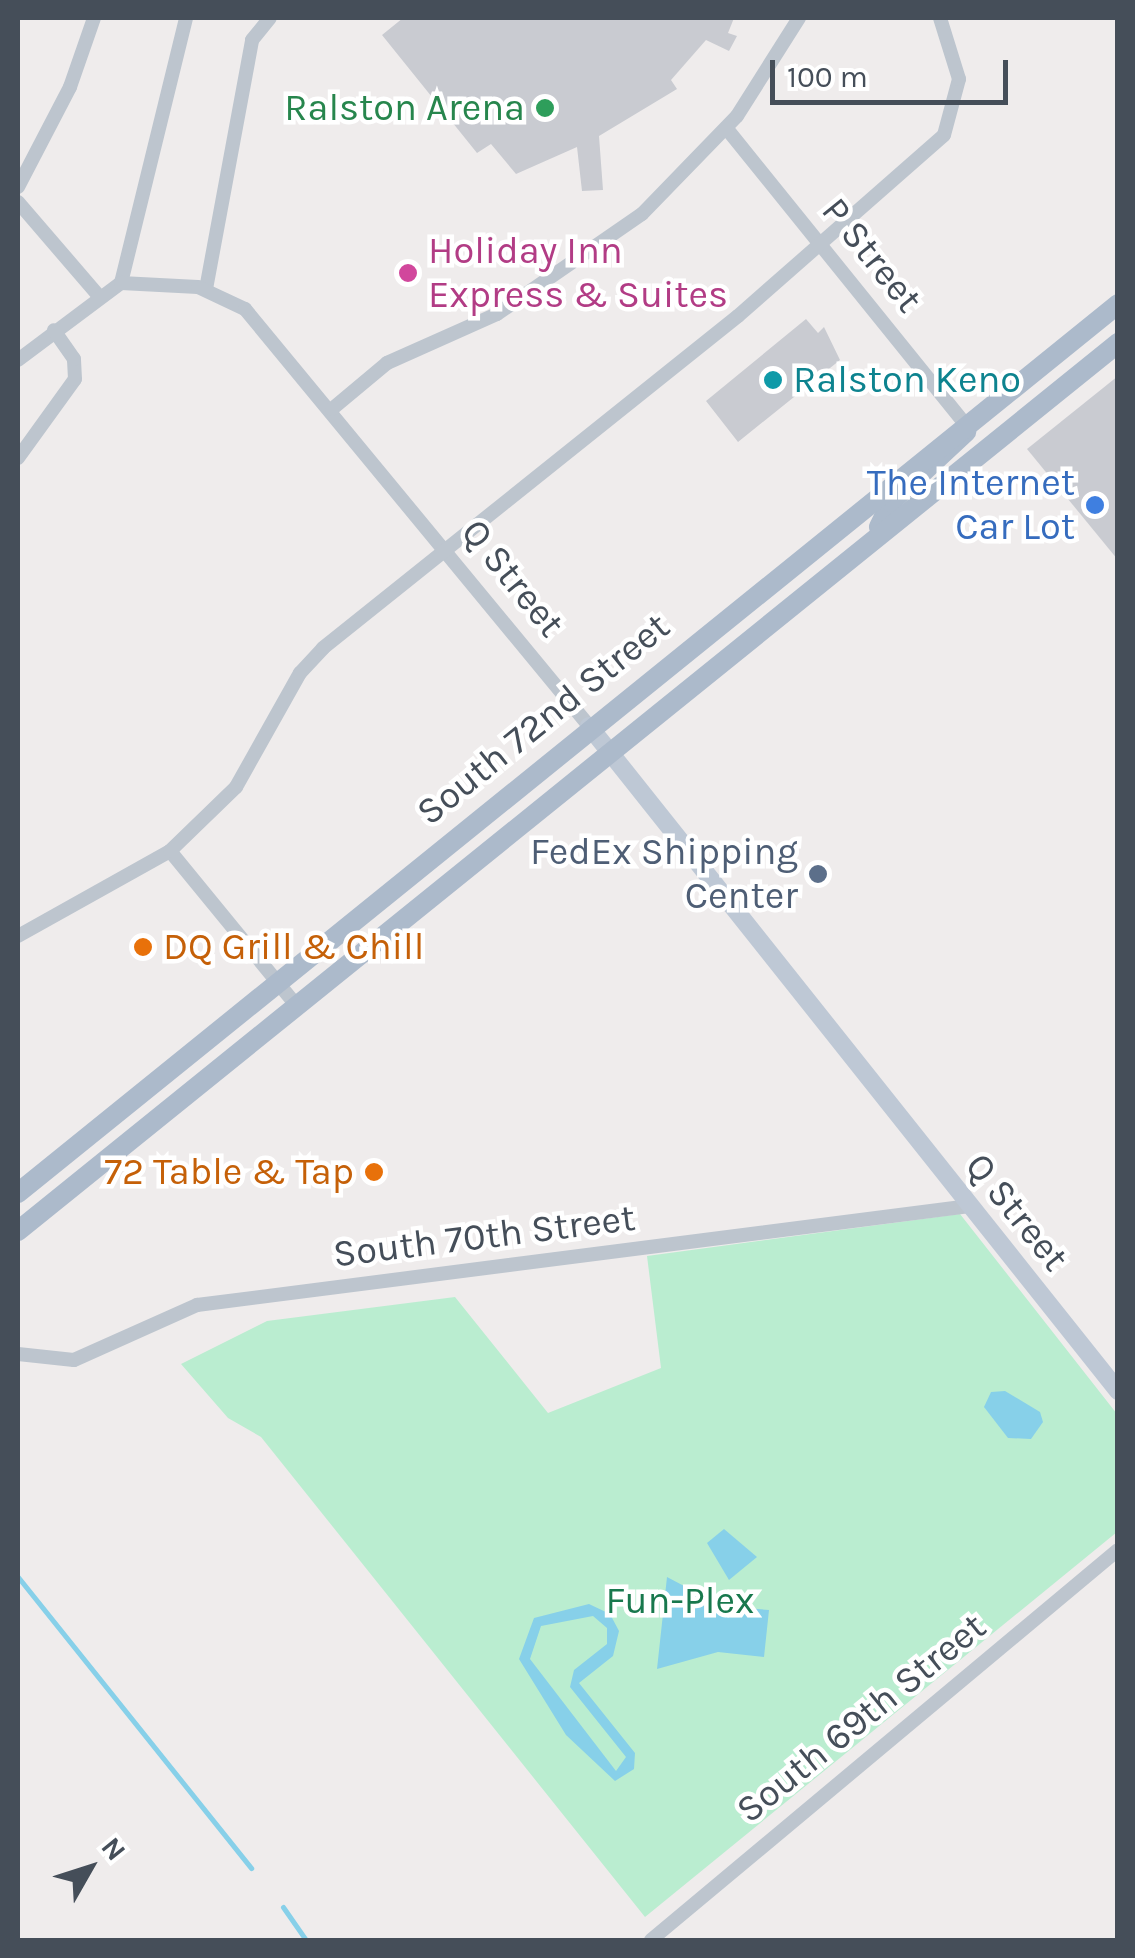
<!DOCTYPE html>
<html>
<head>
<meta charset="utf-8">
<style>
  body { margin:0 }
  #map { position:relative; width:1135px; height:1958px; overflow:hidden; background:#efecec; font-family:Karla,sans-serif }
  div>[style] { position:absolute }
  .green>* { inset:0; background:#baedd0 }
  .water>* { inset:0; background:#87d0e9 }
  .stream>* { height:5px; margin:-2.5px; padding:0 2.5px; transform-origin:2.5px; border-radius:2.5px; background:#87d0e9 }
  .building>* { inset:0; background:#c9cbd1 }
  .minor>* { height:14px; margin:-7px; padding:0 7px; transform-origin:7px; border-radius:7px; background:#bdc5ce }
  .secondary>* { height:18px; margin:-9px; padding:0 9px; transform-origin:9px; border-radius:9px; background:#bec8d5 }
  .primary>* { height:20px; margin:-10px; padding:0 10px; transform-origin:10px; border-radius:10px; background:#acbacb }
  .dots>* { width:28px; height:28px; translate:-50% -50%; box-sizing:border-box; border:5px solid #fff; border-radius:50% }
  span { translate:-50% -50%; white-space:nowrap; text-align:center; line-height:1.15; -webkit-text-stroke:9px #fff; paint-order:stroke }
  .leisure-label { font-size:38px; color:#27864d }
  .right { translate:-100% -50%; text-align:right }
  .hotel-label { font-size:38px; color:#b23c85 }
  .left { translate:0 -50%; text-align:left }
  .street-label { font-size:38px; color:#454e59 }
  .culture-label { font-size:38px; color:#0d838f }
  .shop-label { font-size:38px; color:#366cbe }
  .service-label { font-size:38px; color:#4e5e75 }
  .food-label { font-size:38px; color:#c56008 }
  .park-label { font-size:38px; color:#18784d }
  .frame { position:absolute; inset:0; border:20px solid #454e59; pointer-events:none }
  .north { position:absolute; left:40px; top:1818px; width:100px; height:100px; -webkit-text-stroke:8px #fff; paint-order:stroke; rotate:51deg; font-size:28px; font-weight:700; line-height:40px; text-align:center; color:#454e59 }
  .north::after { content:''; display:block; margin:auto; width:35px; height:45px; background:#454e59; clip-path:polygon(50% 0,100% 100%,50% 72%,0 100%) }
  .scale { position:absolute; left:770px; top:60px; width:238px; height:45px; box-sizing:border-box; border:5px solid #454e59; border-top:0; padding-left:12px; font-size:30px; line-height:35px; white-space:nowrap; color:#454e59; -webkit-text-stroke:8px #fff; paint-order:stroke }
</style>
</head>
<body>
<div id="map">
  <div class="green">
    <i style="clip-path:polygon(960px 1214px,1117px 1414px,1117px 1532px,645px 1917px,261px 1437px,228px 1418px,181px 1364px,267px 1321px,455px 1297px,548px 1413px,661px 1368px,647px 1256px)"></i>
  </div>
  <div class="water">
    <i style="clip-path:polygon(1005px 1391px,1040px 1412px,1043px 1422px,1031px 1439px,1008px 1438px,984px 1407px,991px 1392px)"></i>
    <i style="clip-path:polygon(724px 1529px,757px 1557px,729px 1580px,707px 1543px)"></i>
    <i style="clip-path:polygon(667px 1577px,722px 1606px,769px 1610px,764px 1657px,718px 1652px,657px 1669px)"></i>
    <i style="clip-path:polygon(evenodd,589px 1604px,610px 1614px,619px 1631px,613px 1656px,579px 1683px,635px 1753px,634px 1769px,615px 1781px,566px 1735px,519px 1659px,534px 1618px,589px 1604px,593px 1616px,607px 1628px,607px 1644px,574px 1670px,570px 1687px,626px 1757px,616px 1771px,530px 1659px,541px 1626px,593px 1616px)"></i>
  </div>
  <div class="stream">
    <i style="left:18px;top:1577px;width:373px;rotate:51.3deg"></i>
    <i style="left:283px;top:1907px;width:40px;rotate:55.1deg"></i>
  </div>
  <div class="building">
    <i style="clip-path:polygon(403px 18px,734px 18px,728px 33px,737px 36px,729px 51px,706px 40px,671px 80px,677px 89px,599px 136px,603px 190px,582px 191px,577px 147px,516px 174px,491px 144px,477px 153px,382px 35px)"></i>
    <i style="clip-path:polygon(806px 319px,818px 333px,824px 327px,840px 360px,738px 442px,706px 401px)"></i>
    <i style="clip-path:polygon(1118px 376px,1118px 560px,1027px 449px)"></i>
  </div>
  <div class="minor">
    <i style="left:727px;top:129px;width:379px;rotate:51.1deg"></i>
    <i style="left:18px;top:187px;width:113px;rotate:-62.5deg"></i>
    <i style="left:70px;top:87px;width:73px;rotate:-70.8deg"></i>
    <i style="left:18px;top:202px;width:121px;rotate:49.3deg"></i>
    <i style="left:121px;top:283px;width:273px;rotate:-76.2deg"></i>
    <i style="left:206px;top:289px;width:253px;rotate:-79.5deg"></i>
    <i style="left:252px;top:40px;width:28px;rotate:-51deg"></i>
    <i style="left:18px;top:360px;width:129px;rotate:-36.8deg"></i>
    <i style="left:121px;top:283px;width:77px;rotate:3deg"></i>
    <i style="left:198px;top:287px;width:52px;rotate:25.1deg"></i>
    <i style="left:245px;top:309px;width:541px;rotate:50.48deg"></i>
    <i style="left:332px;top:409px;width:72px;rotate:-39.9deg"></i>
    <i style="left:387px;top:363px;width:120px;rotate:-24deg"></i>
    <i style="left:497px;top:314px;width:176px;rotate:-34.6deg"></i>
    <i style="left:642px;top:214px;width:136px;rotate:-45.9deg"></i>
    <i style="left:737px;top:116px;width:116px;rotate:-57.7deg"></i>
    <i style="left:18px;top:458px;width:97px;rotate:-54.2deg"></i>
    <i style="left:75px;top:379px;width:20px;rotate:-93deg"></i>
    <i style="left:74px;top:359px;width:35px;rotate:-125deg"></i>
    <i style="left:170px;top:851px;width:199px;rotate:50.7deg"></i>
    <i style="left:18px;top:936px;width:174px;rotate:-29.2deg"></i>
    <i style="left:170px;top:851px;width:92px;rotate:-44.1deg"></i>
    <i style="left:236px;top:787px;width:131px;rotate:-60.7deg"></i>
    <i style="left:300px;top:673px;width:34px;rotate:-47deg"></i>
    <i style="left:323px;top:648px;width:531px;rotate:-38.66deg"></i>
    <i style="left:738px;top:316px;width:274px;rotate:-41.3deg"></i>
    <i style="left:944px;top:135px;width:58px;rotate:-75deg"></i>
    <i style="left:959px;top:79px;width:64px;rotate:-107.3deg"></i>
    <i style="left:18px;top:1354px;width:56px;rotate:6.1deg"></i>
    <i style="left:74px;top:1360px;width:135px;rotate:-24.1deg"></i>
    <i style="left:197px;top:1305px;width:779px;rotate:-7.3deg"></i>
    <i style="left:651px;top:1940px;width:608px;rotate:-39.87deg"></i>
  </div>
  <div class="secondary">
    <i style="left:589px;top:726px;width:850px;rotate:51.5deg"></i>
  </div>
  <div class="primary">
    <i style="left:879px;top:527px;width:28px;rotate:-64deg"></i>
    <i style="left:891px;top:502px;width:103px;rotate:-43deg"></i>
    <i style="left:18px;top:1193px;width:1414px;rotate:-38.94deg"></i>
    <i style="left:18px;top:1231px;width:1414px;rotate:-38.91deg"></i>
  </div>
  <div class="dots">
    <i style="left:545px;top:108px;background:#2e9e5b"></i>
    <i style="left:408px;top:273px;background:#d1479c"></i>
    <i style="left:773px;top:380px;background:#0f9aa8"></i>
    <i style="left:1095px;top:505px;background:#3f7fe0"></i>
    <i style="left:818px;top:874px;background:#5c6f8a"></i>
    <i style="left:143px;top:947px;background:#e8710a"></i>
    <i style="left:374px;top:1172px;background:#e8710a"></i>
  </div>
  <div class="leisure-label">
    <span class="right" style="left:525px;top:108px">Ralston Arena</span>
  </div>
  <div class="hotel-label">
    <span class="left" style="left:428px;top:273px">Holiday Inn<br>Express &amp; Suites</span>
  </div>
  <div class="street-label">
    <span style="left:872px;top:255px;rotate:51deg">P Street</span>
    <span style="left:513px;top:578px;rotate:51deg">Q Street</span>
    <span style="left:543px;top:719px;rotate:-39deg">South 72nd Street</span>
    <span style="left:1017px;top:1212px;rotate:51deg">Q Street</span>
    <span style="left:484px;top:1236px;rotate:-7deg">South 70th Street</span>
    <span style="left:861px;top:1718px;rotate:-39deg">South 69th Street</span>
  </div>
  <div class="culture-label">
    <span class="left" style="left:793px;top:380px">Ralston Keno</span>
  </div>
  <div class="shop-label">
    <span class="right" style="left:1075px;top:505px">The Internet<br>Car Lot</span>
  </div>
  <div class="service-label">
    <span class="right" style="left:798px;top:874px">FedEx Shipping<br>Center</span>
  </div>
  <div class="food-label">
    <span class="left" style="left:163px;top:947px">DQ Grill &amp; Chill</span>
    <span class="right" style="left:354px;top:1172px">72 Table &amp; Tap</span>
  </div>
  <div class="park-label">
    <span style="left:680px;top:1601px">Fun-Plex</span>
  </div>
  <div class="frame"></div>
  <div class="north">N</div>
  <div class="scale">100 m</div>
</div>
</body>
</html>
